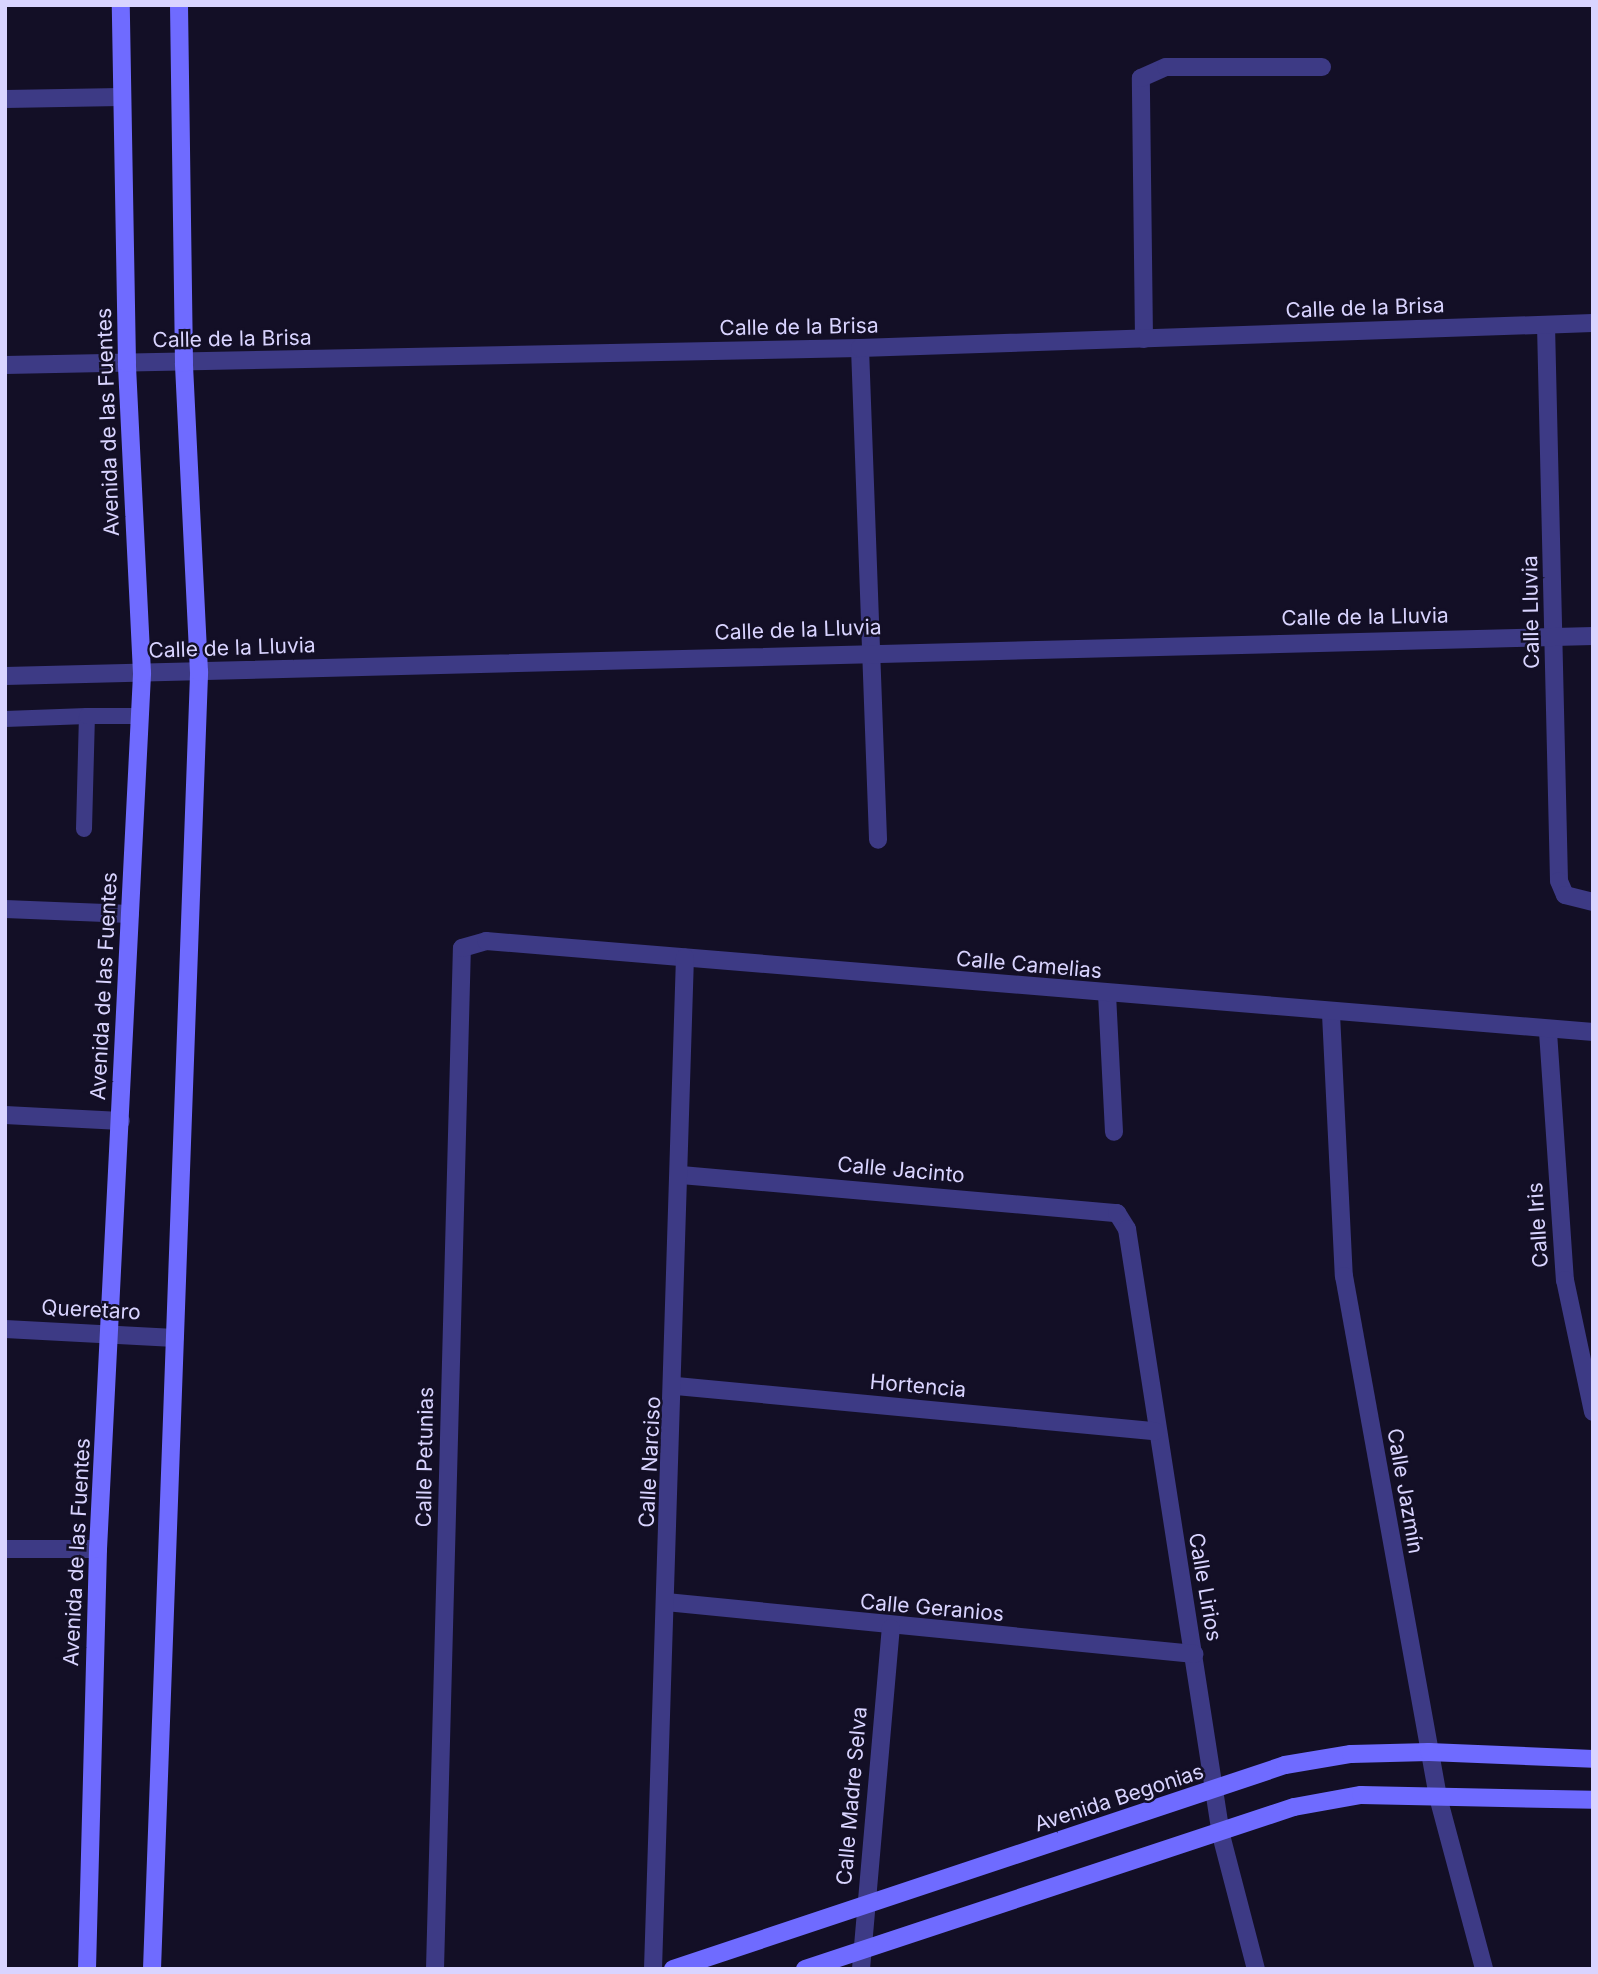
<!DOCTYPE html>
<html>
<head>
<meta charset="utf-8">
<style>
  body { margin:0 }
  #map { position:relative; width:1598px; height:1974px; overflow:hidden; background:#130f26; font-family:Inter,sans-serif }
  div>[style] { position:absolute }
  .lane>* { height:16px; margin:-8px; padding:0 8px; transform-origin:8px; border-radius:8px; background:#3d3a85 }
  .street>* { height:18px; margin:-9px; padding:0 9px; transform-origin:9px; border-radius:9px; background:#3d3a85 }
  .secondary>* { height:18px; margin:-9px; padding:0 9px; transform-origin:9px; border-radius:9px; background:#6f6bff }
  span { translate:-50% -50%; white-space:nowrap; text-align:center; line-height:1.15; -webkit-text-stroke:5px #130f26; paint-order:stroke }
  .street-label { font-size:21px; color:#d9d4ff }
  .frame { position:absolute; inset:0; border:7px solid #d9d4ff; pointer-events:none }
</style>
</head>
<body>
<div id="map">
  <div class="lane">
    <i style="left:5px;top:719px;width:82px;rotate:-2.1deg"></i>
    <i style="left:84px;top:829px;width:113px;rotate:-88.5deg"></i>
    <i style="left:87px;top:716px;width:53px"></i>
  </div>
  <div class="street">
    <i style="left:5px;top:99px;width:116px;rotate:-1deg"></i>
    <i style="left:1546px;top:325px;width:556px;rotate:88.66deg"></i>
    <i style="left:1559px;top:881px;width:15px;rotate:67deg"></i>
    <i style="left:1565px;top:895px;width:29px;rotate:14deg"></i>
    <i style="left:1144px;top:339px;width:261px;rotate:-90.7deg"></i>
    <i style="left:1141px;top:78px;width:27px;rotate:-24deg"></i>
    <i style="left:1166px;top:67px;width:156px"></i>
    <i style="left:860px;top:348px;width:492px;rotate:87.9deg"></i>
    <i style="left:5px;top:365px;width:855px;rotate:-1.14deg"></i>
    <i style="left:860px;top:348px;width:733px;rotate:-1.95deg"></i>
    <i style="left:5px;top:676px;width:1589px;rotate:-1.44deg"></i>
    <i style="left:5px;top:909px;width:125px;rotate:2.3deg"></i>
    <i style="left:1107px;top:994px;width:138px;rotate:87.1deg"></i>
    <i style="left:1331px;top:1014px;width:262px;rotate:87.2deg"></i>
    <i style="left:1344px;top:1276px;width:529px;rotate:79.77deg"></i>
    <i style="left:1438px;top:1797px;width:178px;rotate:75deg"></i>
    <i style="left:1548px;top:1032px;width:249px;rotate:86.1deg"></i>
    <i style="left:1565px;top:1280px;width:135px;rotate:78deg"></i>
    <i style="left:5px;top:1115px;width:116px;rotate:3deg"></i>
    <i style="left:681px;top:1175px;width:438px;rotate:5deg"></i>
    <i style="left:1117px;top:1213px;width:19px;rotate:58deg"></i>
    <i style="left:1127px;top:1229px;width:613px;rotate:81.18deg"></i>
    <i style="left:1221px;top:1835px;width:138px;rotate:75.4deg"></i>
    <i style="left:5px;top:1329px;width:170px;rotate:3deg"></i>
    <i style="left:676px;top:1386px;width:481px;rotate:5.4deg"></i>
    <i style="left:5px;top:1549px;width:93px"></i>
    <i style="left:666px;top:1602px;width:531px;rotate:5.62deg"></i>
    <i style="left:435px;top:1969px;width:1021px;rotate:-88.49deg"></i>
    <i style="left:462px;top:948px;width:25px;rotate:-16deg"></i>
    <i style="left:486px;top:941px;width:1111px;rotate:4.7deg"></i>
    <i style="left:653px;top:1969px;width:1012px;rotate:-88.19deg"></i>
    <i style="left:861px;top:1969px;width:342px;rotate:-85deg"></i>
  </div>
  <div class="secondary">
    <i style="left:87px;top:1969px;width:420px;rotate:-88.5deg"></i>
    <i style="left:98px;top:1549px;width:877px;rotate:-87.12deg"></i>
    <i style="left:142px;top:673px;width:310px;rotate:-92.8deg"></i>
    <i style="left:127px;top:363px;width:358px;rotate:-91deg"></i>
    <i style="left:152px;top:1969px;width:1298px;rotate:-87.92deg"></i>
    <i style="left:199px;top:672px;width:309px;rotate:-92.8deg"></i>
    <i style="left:184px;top:363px;width:358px;rotate:-90.8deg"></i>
    <i style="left:673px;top:1969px;width:645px;rotate:-18.43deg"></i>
    <i style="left:1285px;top:1765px;width:67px;rotate:-9.5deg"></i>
    <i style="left:1351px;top:1754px;width:78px;rotate:-1.5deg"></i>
    <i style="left:1429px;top:1752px;width:164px;rotate:2.4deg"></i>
    <i style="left:805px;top:1969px;width:515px;rotate:-18.33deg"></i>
    <i style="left:1294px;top:1807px;width:68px;rotate:-10.2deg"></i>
    <i style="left:1361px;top:1795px;width:232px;rotate:1.2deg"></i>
  </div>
  <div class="street-label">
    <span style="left:1365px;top:308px;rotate:-2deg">Calle de la Brisa</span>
    <span style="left:799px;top:327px;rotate:-1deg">Calle de la Brisa</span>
    <span style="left:232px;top:339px;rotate:-1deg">Calle de la Brisa</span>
    <span style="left:108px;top:422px;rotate:-92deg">Avenida de las Fuentes</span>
    <span style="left:1531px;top:612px;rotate:-91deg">Calle Lluvia</span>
    <span style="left:1365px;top:617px;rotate:-1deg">Calle de la Lluvia</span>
    <span style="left:798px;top:630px;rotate:-2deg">Calle de la Lluvia</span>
    <span style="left:232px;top:648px;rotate:-2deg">Calle de la Lluvia</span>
    <span style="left:1029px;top:965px;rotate:5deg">Calle Camelias</span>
    <span style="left:104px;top:986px;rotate:-87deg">Avenida de las Fuentes</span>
    <span style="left:901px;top:1170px;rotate:5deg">Calle Jacinto</span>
    <span style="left:1538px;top:1225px;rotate:-94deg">Calle Iris</span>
    <span style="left:91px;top:1310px;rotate:3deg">Queretaro</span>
    <span style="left:918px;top:1386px;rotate:5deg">Hortencia</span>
    <span style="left:425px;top:1457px;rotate:-89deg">Calle Petunias</span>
    <span style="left:650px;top:1462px;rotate:-87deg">Calle Narciso</span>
    <span style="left:1405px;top:1491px;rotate:80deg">Calle Jazmín</span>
    <span style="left:77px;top:1552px;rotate:-87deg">Avenida de las Fuentes</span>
    <span style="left:1205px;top:1587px;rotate:80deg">Calle Lirios</span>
    <span style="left:932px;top:1608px;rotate:5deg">Calle Geranios</span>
    <span style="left:852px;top:1796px;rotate:-85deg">Calle Madre Selva</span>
    <span style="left:1119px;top:1798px;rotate:-18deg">Avenida Begonias</span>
  </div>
  <div class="frame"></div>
</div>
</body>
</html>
